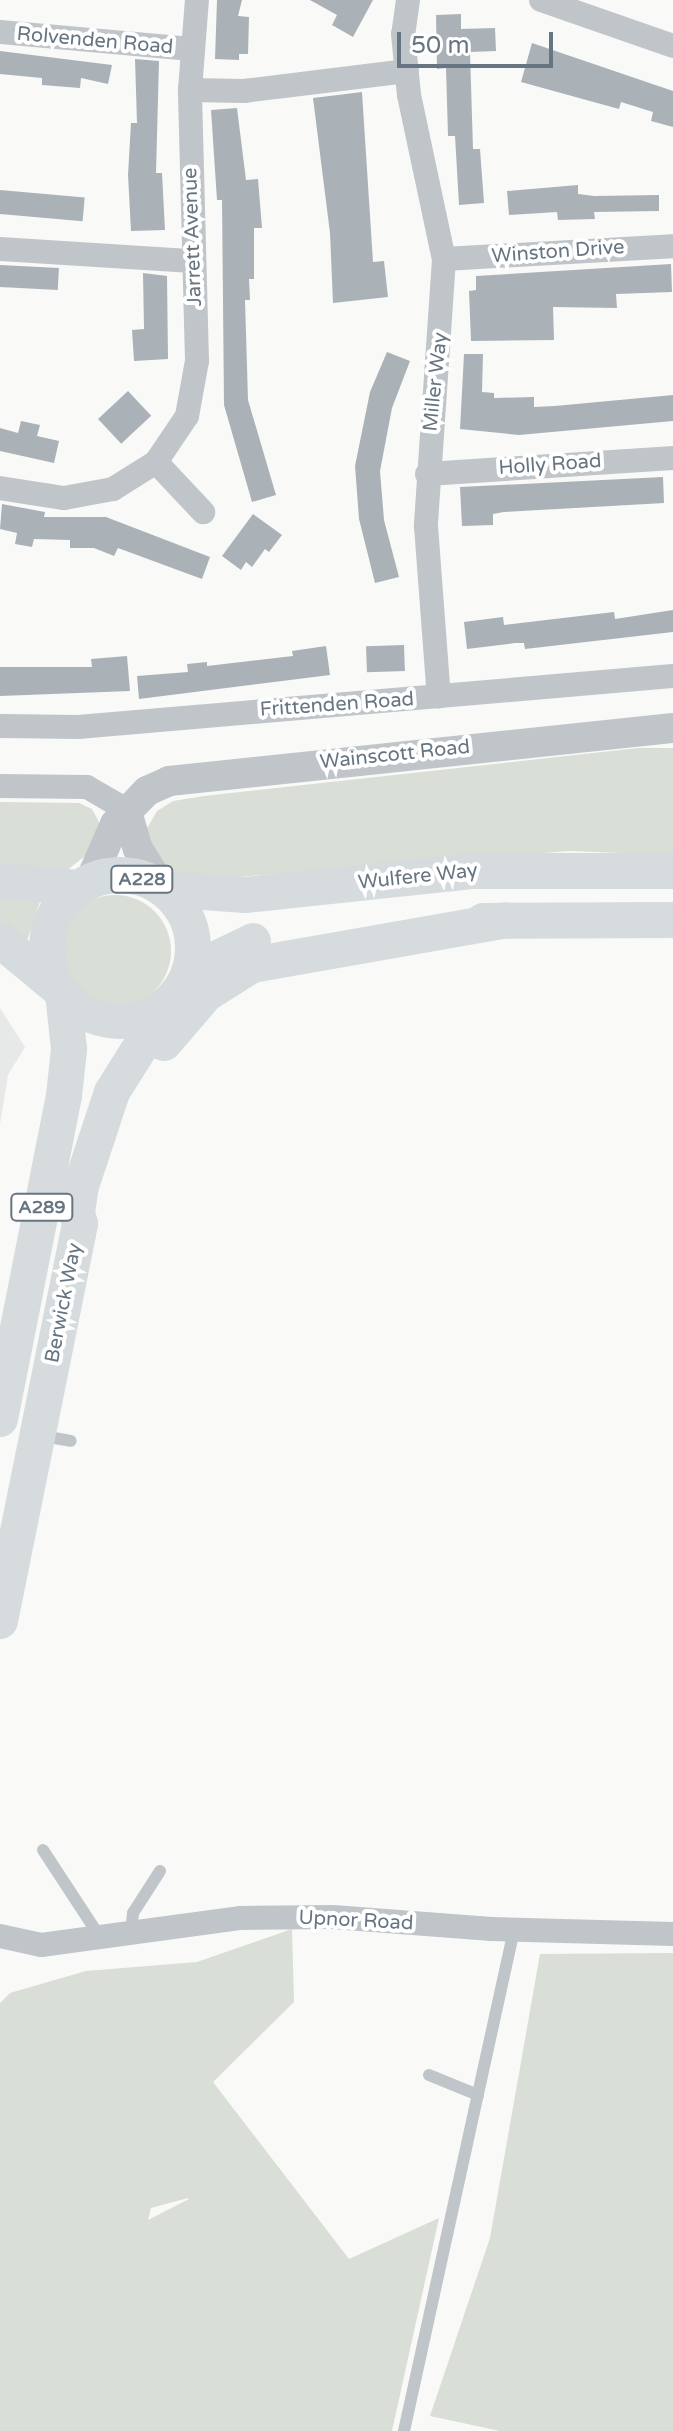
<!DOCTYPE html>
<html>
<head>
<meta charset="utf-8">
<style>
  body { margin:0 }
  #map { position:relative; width:673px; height:2431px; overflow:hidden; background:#f9f9f7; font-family:"Varela Round",sans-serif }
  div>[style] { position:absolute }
  .built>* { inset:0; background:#e7e8e8 }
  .green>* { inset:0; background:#d9ded6 }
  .round { border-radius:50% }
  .building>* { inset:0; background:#aab2b8; transform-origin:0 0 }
  .service>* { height:12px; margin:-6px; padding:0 6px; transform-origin:6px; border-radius:6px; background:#c0c5c9 }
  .minor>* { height:24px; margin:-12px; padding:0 12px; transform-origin:12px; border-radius:12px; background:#c0c5c9 }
  .tertiary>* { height:30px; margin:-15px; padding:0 15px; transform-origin:15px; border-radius:15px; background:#c0c5c9 }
  .primary>* { height:36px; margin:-18px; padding:0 18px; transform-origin:18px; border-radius:18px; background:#d6dbde }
  .primary>.ring { margin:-18px; padding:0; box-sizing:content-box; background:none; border:36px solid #d6dbde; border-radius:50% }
  span { translate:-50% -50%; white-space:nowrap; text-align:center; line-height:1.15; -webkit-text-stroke:8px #fff; paint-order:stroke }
  .shield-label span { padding:2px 6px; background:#fff; border:2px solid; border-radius:6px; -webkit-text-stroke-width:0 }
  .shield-label { font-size:18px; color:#667581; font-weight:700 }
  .street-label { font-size:20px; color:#667581 }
  .scale { position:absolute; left:397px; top:32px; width:156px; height:36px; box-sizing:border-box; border:4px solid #667581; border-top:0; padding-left:10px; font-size:24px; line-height:28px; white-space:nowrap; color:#667581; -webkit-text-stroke:6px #fff; paint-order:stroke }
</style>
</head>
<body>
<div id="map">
  <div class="built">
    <i style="clip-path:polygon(0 1008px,25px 1047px,8px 1075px,0 1124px)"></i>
  </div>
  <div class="green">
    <i style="clip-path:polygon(638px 748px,673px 748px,673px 855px,569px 851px,213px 879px,175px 872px,155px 861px,146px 830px,157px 811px,173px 801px,204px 796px)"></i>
    <i style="clip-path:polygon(0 802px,79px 803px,92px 809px,101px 826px,94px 849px,66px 871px,0 870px)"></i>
    <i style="clip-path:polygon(0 893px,41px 898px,27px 941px,0 922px)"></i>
    <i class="round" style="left:59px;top:895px;width:112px;height:112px"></i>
    <i style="clip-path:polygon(evenodd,292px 1929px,294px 2002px,213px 2082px,349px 2259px,439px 2218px,392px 2431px,0 2431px,0 2003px,10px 1993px,86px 1971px,197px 1962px,292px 1929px,188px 2198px,189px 2199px,148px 2220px,151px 2208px,188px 2198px)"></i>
    <i style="clip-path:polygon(673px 1953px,673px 2431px,500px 2431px,430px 2416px,490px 2238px,540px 1954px)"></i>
  </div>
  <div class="building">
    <i style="clip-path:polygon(217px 0,242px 0,238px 16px,249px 17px,248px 54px,239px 54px,239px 60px,215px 59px)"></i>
    <i style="clip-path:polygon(310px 0,373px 0,353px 37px,332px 25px,337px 15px)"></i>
    <i style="clip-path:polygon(461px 14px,461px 29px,495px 28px,496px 51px,470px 52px,473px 149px,480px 149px,484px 203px,459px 205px,455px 136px,448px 136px,446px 68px,437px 69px,436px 15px)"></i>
    <i style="clip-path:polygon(532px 43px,673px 91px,673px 127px,651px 121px,653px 112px,621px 102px,619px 109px,521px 82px)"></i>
    <i style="clip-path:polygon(0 51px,112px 65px,108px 84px,81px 78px,80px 88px,42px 85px,42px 78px,0 74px)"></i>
    <i style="clip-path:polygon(135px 59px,159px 61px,156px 173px,162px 173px,165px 230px,131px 231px,128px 175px,131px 123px,137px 123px)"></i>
    <i style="clip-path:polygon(362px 92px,373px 262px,384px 261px,388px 297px,333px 303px,330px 233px,313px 98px)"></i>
    <i style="clip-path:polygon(237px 108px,246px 180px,258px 179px,262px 228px,254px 228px,254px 279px,249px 279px,250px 300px,245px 300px,248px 400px,276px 495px,252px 502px,224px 405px,222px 200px,217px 200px,211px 110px)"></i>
    <i style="clip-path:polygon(578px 185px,578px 194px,594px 196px,659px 195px,659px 211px,594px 212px,595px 219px,558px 220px,557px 212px,509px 215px,507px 191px)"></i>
    <i style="left:0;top:190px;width:85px;height:24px;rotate:5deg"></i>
    <i style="clip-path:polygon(671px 264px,672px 292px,616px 294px,617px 308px,553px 307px,554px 340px,471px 341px,469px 291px,476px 290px,476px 276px)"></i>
    <i style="left:0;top:265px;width:59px;height:22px;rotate:3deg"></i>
    <i style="clip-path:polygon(143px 273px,167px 276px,168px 359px,134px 361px,132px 330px,144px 329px)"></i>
    <i style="clip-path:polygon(387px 352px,410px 361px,392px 408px,380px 471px,384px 520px,399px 577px,375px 583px,359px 519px,355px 466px,370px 392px)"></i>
    <i style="clip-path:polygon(464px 354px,483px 354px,482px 392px,494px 393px,494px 398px,534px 397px,534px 407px,555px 406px,673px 395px,673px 421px,519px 435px,460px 429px)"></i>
    <i style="left:128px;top:391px;width:34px;height:41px;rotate:47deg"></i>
    <i style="clip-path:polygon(21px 421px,40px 425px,37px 436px,59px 441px,54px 463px,0 451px,0 428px,18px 433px)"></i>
    <i style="clip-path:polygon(663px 477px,664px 503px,504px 512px,493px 514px,493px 525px,462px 526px,460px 487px)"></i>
    <i style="clip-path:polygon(2px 504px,45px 512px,44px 517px,106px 517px,210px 557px,202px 579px,118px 548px,114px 556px,94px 548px,70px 548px,70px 540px,34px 539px,32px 547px,15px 544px,17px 533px,0 529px)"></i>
    <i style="clip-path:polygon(253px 514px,282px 535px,269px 552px,265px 549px,252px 567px,246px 562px,241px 570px,222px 556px)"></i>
    <i style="clip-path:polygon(673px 610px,673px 632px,525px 649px,524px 643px,515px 643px,467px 649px,464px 622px,503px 617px,504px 625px,614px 612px,615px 619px)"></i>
    <i style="left:404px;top:645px;width:26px;height:38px;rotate:88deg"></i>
    <i style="clip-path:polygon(326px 646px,330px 675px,139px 699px,137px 676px,188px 672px,187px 664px,207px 662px,207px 666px,293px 656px,292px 651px)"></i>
    <i style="clip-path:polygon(127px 656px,130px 691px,0 696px,0 667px,92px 667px,91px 659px)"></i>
  </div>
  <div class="service">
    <i style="left:43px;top:1436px;width:28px;rotate:10deg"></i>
    <i style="left:43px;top:1850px;width:104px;rotate:56.8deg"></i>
    <i style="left:131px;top:1932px;width:19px;rotate:-84deg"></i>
    <i style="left:133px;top:1913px;width:50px;rotate:-57.3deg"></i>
    <i style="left:429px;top:2075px;width:53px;rotate:22.2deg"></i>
    <i style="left:404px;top:2431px;width:513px;rotate:-77.62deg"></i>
  </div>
  <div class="minor">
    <i style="left:408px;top:0;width:34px;rotate:98deg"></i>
    <i style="left:403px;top:34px;width:61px;rotate:84.4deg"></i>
    <i style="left:409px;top:95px;width:168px;rotate:78deg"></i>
    <i style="left:444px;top:259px;width:268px;rotate:93.9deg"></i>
    <i style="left:426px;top:526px;width:171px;rotate:85.7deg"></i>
    <i style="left:541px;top:0;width:140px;rotate:19.2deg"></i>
    <i style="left:0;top:32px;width:192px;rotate:5.1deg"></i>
    <i style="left:190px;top:90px;width:54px;rotate:1.1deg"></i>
    <i style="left:244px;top:91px;width:164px;rotate:-7deg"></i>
    <i style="left:0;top:249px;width:193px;rotate:3.6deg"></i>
    <i style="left:444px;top:259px;width:229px;rotate:-3.2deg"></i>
    <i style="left:156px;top:462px;width:69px;rotate:46.8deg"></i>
    <i style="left:427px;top:474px;width:247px;rotate:-3.7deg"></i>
    <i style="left:0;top:488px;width:65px;rotate:8.9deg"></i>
    <i style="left:64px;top:498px;width:50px;rotate:-10.4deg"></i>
    <i style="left:113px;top:489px;width:51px;rotate:-32.1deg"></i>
    <i style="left:156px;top:462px;width:55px;rotate:-56deg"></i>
    <i style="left:187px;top:416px;width:56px;rotate:-79.7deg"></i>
    <i style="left:197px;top:361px;width:271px;rotate:-91.5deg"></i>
    <i style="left:190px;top:90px;width:90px;rotate:-85.6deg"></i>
    <i style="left:0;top:726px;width:78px;rotate:0.7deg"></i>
    <i style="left:78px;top:727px;width:597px;rotate:-4.9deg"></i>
    <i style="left:0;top:786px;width:87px;rotate:0.7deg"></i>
    <i style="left:87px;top:787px;width:50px;rotate:30.2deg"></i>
    <i style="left:0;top:1936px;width:42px;rotate:12.4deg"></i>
    <i style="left:41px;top:1945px;width:202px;rotate:-7.7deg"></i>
    <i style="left:241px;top:1918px;width:92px;rotate:-0.6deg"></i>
    <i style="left:333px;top:1917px;width:159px;rotate:4.3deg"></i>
    <i style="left:492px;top:1929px;width:181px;rotate:1.6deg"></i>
  </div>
  <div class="tertiary">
    <i style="left:128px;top:815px;width:35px;rotate:74deg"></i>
    <i style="left:138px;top:849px;width:47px;rotate:58deg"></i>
    <i style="left:90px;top:881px;width:62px;rotate:-66.3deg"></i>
    <i style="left:115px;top:824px;width:46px;rotate:-45.9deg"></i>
    <i style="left:147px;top:791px;width:24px;rotate:-24deg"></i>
    <i style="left:169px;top:781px;width:507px;rotate:-6deg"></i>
  </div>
  <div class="primary">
    <i class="ring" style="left:47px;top:875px;width:110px;height:110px"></i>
    <i style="left:0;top:881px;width:78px;rotate:5.1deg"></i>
    <i style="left:163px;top:889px;width:82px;rotate:4.2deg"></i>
    <i style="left:245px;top:895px;width:228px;rotate:-6deg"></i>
    <i style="left:472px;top:871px;width:201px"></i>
    <i style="left:483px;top:921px;width:190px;rotate:-0.3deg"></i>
    <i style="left:0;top:940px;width:77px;rotate:39.7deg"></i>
    <i style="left:189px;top:972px;width:71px;rotate:-25.8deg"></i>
    <i style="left:164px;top:1043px;width:65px;rotate:-49.4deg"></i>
    <i style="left:206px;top:994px;width:54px;rotate:-32.2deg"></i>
    <i style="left:252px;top:965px;width:258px;rotate:-10deg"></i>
    <i style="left:0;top:1419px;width:329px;rotate:-78.8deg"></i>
    <i style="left:64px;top:1096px;width:47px;rotate:-83.9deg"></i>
    <i style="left:69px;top:1049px;width:56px;rotate:-96.1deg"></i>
    <i style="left:0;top:1621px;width:405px;rotate:-78.6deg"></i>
    <i style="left:80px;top:1224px;width:11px;rotate:-105deg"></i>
    <i style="left:77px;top:1213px;width:27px;rotate:-82deg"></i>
    <i style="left:81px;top:1186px;width:99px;rotate:-71.7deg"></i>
    <i style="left:112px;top:1092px;width:105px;rotate:-57.8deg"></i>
  </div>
  <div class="shield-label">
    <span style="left:142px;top:879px">A228</span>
    <span style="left:42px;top:1207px">A289</span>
  </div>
  <div class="street-label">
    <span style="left:95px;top:41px;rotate:5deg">Rolvenden Road</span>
    <span style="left:193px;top:237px;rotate:-92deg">Jarrett Avenue</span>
    <span style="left:558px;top:252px;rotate:-4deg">Winston Drive</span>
    <span style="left:436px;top:382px;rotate:-84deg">Miller Way</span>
    <span style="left:550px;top:465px;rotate:-4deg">Holly Road</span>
    <span style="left:337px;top:705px;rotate:-4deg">Frittenden Road</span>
    <span style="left:395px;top:755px;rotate:-6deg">Wainscott Road</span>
    <span style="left:418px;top:877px;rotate:-6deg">Wulfere Way</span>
    <span style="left:64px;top:1303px;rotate:-79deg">Berwick Way</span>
    <span style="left:356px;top:1921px;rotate:3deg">Upnor Road</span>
  </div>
  <div class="scale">50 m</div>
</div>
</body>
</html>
